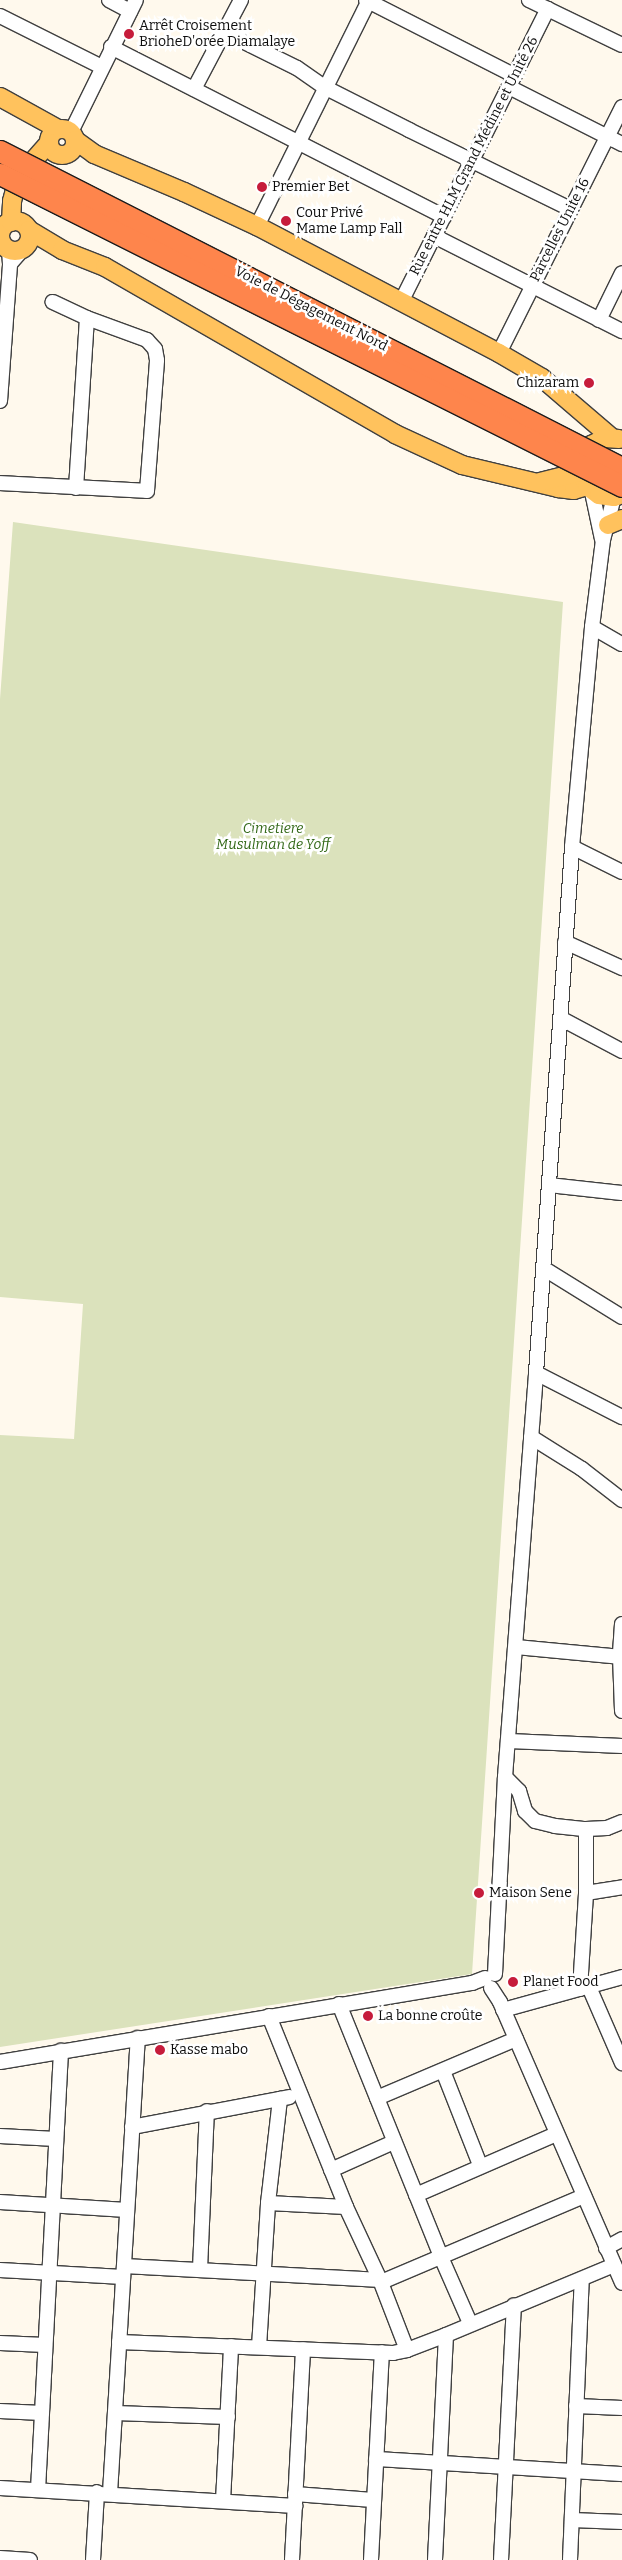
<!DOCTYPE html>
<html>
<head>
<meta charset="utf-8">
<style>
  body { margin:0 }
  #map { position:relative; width:622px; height:2560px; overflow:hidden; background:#fff9ed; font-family:Bitter,serif }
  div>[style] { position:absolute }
  .cemetery>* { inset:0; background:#dbe2bc }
  .roads { filter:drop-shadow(1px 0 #404040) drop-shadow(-1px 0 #404040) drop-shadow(0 1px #404040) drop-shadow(0 -1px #404040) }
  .minor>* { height:14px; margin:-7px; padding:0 7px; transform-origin:7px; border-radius:7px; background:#fff }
  .major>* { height:18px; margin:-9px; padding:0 9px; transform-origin:9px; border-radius:9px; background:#ffc25d }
  .major>.ring { margin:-9px; padding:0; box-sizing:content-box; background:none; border:18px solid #ffc25d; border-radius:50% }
  .bridges { filter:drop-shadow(1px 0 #1e1e1e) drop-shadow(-1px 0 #1e1e1e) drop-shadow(0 1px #1e1e1e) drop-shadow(0 -1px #1e1e1e) }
  .highway-bridge>* { height:21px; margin:-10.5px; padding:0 10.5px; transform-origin:10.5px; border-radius:10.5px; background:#fe854c }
  .dots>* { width:14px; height:14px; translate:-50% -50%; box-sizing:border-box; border:2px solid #fff; border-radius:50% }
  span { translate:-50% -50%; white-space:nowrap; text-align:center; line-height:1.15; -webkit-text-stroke:5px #fff; paint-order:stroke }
  .poi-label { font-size:14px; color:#0d0d0d }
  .left { translate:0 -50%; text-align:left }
  .right { translate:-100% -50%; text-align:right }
  .street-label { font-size:14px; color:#0d0d0d }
  .park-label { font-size:14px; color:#346919; font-style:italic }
</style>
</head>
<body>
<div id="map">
  <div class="cemetery">
    <i style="clip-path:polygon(13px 522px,563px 602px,472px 1974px,0 2047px,0 1435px,74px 1439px,83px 1304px,0 1297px,0 699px)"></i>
  </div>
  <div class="roads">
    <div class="minor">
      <i style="left:109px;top:0;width:24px;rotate:28deg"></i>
      <i style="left:366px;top:0;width:167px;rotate:27deg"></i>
      <i style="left:529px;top:0;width:103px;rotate:25.8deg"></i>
      <i style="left:0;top:16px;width:114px;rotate:26.6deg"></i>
      <i style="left:224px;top:32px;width:81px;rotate:26.3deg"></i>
      <i style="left:297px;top:68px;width:35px;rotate:35deg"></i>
      <i style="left:326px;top:88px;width:93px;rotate:26.8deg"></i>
      <i style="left:409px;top:130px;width:179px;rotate:26.1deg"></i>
      <i style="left:111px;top:47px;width:374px;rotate:27deg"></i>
      <i style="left:509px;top:87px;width:127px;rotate:26.8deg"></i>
      <i style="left:194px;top:89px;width:101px;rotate:-62.2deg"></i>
      <i style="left:71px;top:132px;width:147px;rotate:-63.8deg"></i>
      <i style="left:257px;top:226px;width:252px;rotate:-63.6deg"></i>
      <i style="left:434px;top:236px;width:211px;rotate:26.8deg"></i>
      <i style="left:10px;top:264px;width:18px;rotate:-49deg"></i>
      <i style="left:401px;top:302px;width:328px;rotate:-63.4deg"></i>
      <i style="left:599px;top:320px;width:52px;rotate:-63.9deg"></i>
      <i style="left:499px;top:353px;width:275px;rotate:-63.4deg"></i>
      <i style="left:0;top:401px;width:137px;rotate:-85.8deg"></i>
      <i style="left:10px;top:264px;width:14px;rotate:-94deg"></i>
      <i style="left:0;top:483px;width:147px;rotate:3.1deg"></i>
      <i style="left:147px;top:491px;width:131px;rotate:-85.6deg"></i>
      <i style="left:157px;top:360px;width:11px;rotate:-100deg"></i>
      <i style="left:155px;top:349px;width:12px;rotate:-132deg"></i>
      <i style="left:147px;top:340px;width:64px;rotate:-159.9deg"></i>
      <i style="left:87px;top:318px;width:38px;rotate:-155deg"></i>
      <i style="left:76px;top:488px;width:170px;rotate:-86.3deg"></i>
      <i style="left:592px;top:492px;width:48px;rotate:78deg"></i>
      <i style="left:592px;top:627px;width:34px;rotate:30deg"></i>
      <i style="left:572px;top:847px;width:56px;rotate:26.6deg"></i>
      <i style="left:565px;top:942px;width:63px;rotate:24.5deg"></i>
      <i style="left:560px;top:1018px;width:70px;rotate:28deg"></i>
      <i style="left:549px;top:1185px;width:73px;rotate:6.3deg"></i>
      <i style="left:543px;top:1268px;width:93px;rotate:31.8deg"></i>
      <i style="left:536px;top:1373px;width:97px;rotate:27.1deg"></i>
      <i style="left:531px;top:1437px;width:60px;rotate:32.1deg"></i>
      <i style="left:582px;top:1469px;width:51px;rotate:37.8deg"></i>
      <i style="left:622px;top:1624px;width:32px;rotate:94deg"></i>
      <i style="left:620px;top:1656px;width:55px;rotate:87.9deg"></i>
      <i style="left:516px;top:1647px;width:106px;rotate:5.4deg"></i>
      <i style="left:509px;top:1741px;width:113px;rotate:2.5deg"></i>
      <i style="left:505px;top:1777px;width:20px;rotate:45deg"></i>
      <i style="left:519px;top:1791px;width:21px;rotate:73deg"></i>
      <i style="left:525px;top:1811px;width:14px;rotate:45deg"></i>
      <i style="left:535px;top:1821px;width:21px;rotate:14deg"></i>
      <i style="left:555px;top:1826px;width:31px;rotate:6deg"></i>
      <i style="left:586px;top:1829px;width:21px;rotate:-3deg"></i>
      <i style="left:607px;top:1828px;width:16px;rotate:-22deg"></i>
      <i style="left:586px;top:1893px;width:36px;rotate:-9deg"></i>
      <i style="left:495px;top:1974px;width:197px;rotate:-87.1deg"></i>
      <i style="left:505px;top:1777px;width:405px;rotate:-85.6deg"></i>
      <i style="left:536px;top:1373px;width:527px;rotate:-86.08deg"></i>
      <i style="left:572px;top:847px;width:221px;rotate:-84.8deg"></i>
      <i style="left:592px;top:627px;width:88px;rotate:-82.8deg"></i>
      <i style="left:603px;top:540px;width:44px;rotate:-75.7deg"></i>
      <i style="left:589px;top:1987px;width:83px;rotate:66.5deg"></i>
      <i style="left:491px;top:1988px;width:17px;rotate:57deg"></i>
      <i style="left:500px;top:2002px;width:306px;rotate:66.5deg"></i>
      <i style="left:580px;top:1989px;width:96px;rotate:-86.4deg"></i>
      <i style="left:586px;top:1893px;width:64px;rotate:-90deg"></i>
      <i style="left:339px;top:2004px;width:273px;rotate:68deg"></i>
      <i style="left:441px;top:2257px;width:72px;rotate:66.3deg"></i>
      <i style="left:503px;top:2010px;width:123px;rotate:-15.5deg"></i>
      <i style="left:269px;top:2016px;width:206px;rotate:68deg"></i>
      <i style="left:346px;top:2207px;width:81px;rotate:65deg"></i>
      <i style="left:380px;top:2280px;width:75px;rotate:68.9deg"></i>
      <i style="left:0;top:2062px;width:479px;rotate:-9.5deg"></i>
      <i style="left:472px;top:1983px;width:14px;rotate:-21deg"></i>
      <i style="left:443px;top:2071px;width:101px;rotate:68.5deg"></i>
      <i style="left:377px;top:2098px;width:151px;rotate:-23deg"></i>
      <i style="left:132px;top:2127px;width:160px;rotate:-10.8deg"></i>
      <i style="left:0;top:2136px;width:56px;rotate:3.1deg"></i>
      <i style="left:331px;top:2170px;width:69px;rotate:-24deg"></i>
      <i style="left:416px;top:2195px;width:153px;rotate:-23.5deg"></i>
      <i style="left:0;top:2202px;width:127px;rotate:3.6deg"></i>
      <i style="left:268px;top:2203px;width:78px;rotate:2.9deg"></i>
      <i style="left:606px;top:2248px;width:18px;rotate:-29deg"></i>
      <i style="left:124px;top:2266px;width:262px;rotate:3.1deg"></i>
      <i style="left:386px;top:2280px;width:215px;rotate:-23deg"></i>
      <i style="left:200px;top:2269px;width:158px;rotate:-87.5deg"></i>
      <i style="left:0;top:2270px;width:123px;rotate:3.3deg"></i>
      <i style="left:119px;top:2342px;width:274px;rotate:2.3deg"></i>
      <i style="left:393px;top:2353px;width:14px;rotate:-12deg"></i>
      <i style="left:407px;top:2350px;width:42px;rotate:-21deg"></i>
      <i style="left:446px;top:2335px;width:182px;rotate:-22.6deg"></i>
      <i style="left:0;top:2343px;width:45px;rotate:2.5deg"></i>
      <i style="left:259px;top:2347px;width:144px;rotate:-86.4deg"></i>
      <i style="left:268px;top:2203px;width:105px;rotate:-83.4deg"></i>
      <i style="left:576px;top:2406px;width:46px;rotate:2.5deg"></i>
      <i style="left:0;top:2411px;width:42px;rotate:2.7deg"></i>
      <i style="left:115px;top:2413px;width:113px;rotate:2deg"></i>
      <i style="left:376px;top:2459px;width:246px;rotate:3.5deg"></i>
      <i style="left:0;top:2488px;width:296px;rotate:3.5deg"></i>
      <i style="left:38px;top:2490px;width:440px;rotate:-87deg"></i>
      <i style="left:110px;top:2493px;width:456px;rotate:-86.5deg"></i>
      <i style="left:295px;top:2494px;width:78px;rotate:4.4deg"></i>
      <i style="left:223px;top:2501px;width:155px;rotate:-87deg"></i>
      <i style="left:572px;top:2520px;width:50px;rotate:2.3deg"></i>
      <i style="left:0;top:2558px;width:30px;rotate:4deg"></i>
      <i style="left:93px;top:2560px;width:68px;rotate:-86.6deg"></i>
      <i style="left:292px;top:2560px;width:211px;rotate:-87deg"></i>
      <i style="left:371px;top:2560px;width:208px;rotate:-87deg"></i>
      <i style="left:435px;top:2560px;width:225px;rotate:-87.2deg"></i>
      <i style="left:501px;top:2560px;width:255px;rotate:-87.1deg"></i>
      <i style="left:570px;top:2560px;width:281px;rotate:-87.6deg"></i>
    </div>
    <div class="major">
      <i style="left:0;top:97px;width:66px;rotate:28.9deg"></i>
      <i class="ring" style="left:49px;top:129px;width:8px;height:8px"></i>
      <i style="left:75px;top:140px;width:24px;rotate:36deg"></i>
      <i style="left:94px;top:154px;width:98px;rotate:22.9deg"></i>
      <i style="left:184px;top:192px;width:81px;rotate:25deg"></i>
      <i style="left:257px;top:226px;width:273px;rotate:27.7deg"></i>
      <i style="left:499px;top:353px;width:50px;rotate:30.2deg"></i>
      <i style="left:542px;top:378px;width:92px;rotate:40.6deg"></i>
      <i class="ring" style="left:0;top:221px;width:12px;height:12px"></i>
      <i style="left:11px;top:222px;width:21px;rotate:-87deg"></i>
      <i style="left:12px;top:201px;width:24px;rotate:-75deg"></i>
      <i style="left:18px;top:178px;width:47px;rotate:-48.5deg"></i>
      <i style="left:29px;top:230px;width:39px;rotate:31deg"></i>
      <i style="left:62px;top:250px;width:46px;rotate:21.6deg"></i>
      <i style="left:105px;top:267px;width:335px;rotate:29.9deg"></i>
      <i style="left:395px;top:434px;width:74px;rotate:24.8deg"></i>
      <i style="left:462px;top:465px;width:99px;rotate:13.5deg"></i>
      <i style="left:558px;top:488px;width:16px;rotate:7deg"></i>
      <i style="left:574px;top:490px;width:14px;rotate:-17deg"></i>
      <i style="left:619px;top:439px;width:14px;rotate:-176deg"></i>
      <i style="left:605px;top:438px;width:16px;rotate:153deg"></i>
      <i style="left:591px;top:445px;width:15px;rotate:127deg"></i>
      <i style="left:582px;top:457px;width:15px;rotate:98deg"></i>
      <i style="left:580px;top:472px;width:16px;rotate:63deg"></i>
      <i style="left:587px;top:486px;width:15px;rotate:37deg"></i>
      <i style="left:599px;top:495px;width:15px;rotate:8deg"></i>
      <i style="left:614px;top:497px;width:9px;rotate:-21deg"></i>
      <i style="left:540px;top:482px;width:41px;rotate:-14deg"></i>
      <i style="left:608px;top:525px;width:15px;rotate:-23deg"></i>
    </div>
  </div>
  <div class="bridges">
    <div class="highway-bridge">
      <i style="left:0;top:151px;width:698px;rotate:27.01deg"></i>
      <i style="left:0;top:174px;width:696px;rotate:26.64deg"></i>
    </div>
  </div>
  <div class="dots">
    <i style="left:129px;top:34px;background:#c61c3b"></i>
    <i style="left:262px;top:187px;background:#c61c3b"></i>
    <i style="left:286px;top:221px;background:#c61c3b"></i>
    <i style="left:589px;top:383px;background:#c61c3b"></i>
    <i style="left:479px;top:1893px;background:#c61c3b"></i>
    <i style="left:513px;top:1982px;background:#c61c3b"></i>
    <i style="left:368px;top:2016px;background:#c61c3b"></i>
    <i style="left:160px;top:2050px;background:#c61c3b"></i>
  </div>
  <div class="poi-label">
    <span class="left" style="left:139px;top:34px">Arrêt Croisement<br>BrioheD'orée Diamalaye</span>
    <span class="left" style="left:272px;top:187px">Premier Bet</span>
    <span class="left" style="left:296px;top:221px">Cour Privé<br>Mame Lamp Fall</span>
    <span class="right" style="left:579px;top:383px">Chizaram</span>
    <span class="left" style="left:489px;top:1893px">Maison Sene</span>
    <span class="left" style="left:523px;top:1982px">Planet Food</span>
    <span class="left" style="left:378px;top:2016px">La bonne croûte</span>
    <span class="left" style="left:170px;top:2050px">Kasse mabo</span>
  </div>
  <div class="street-label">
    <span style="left:474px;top:156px;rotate:-63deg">Rue entre HLM Grand Médine et Unité 26</span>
    <span style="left:560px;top:230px;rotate:-63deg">Parcelles Unite 16</span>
    <span style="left:311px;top:309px;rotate:27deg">Voie de Dégagement Nord</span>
  </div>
  <div class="park-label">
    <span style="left:273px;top:837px">Cimetiere<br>Musulman de Yoff</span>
  </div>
</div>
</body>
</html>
